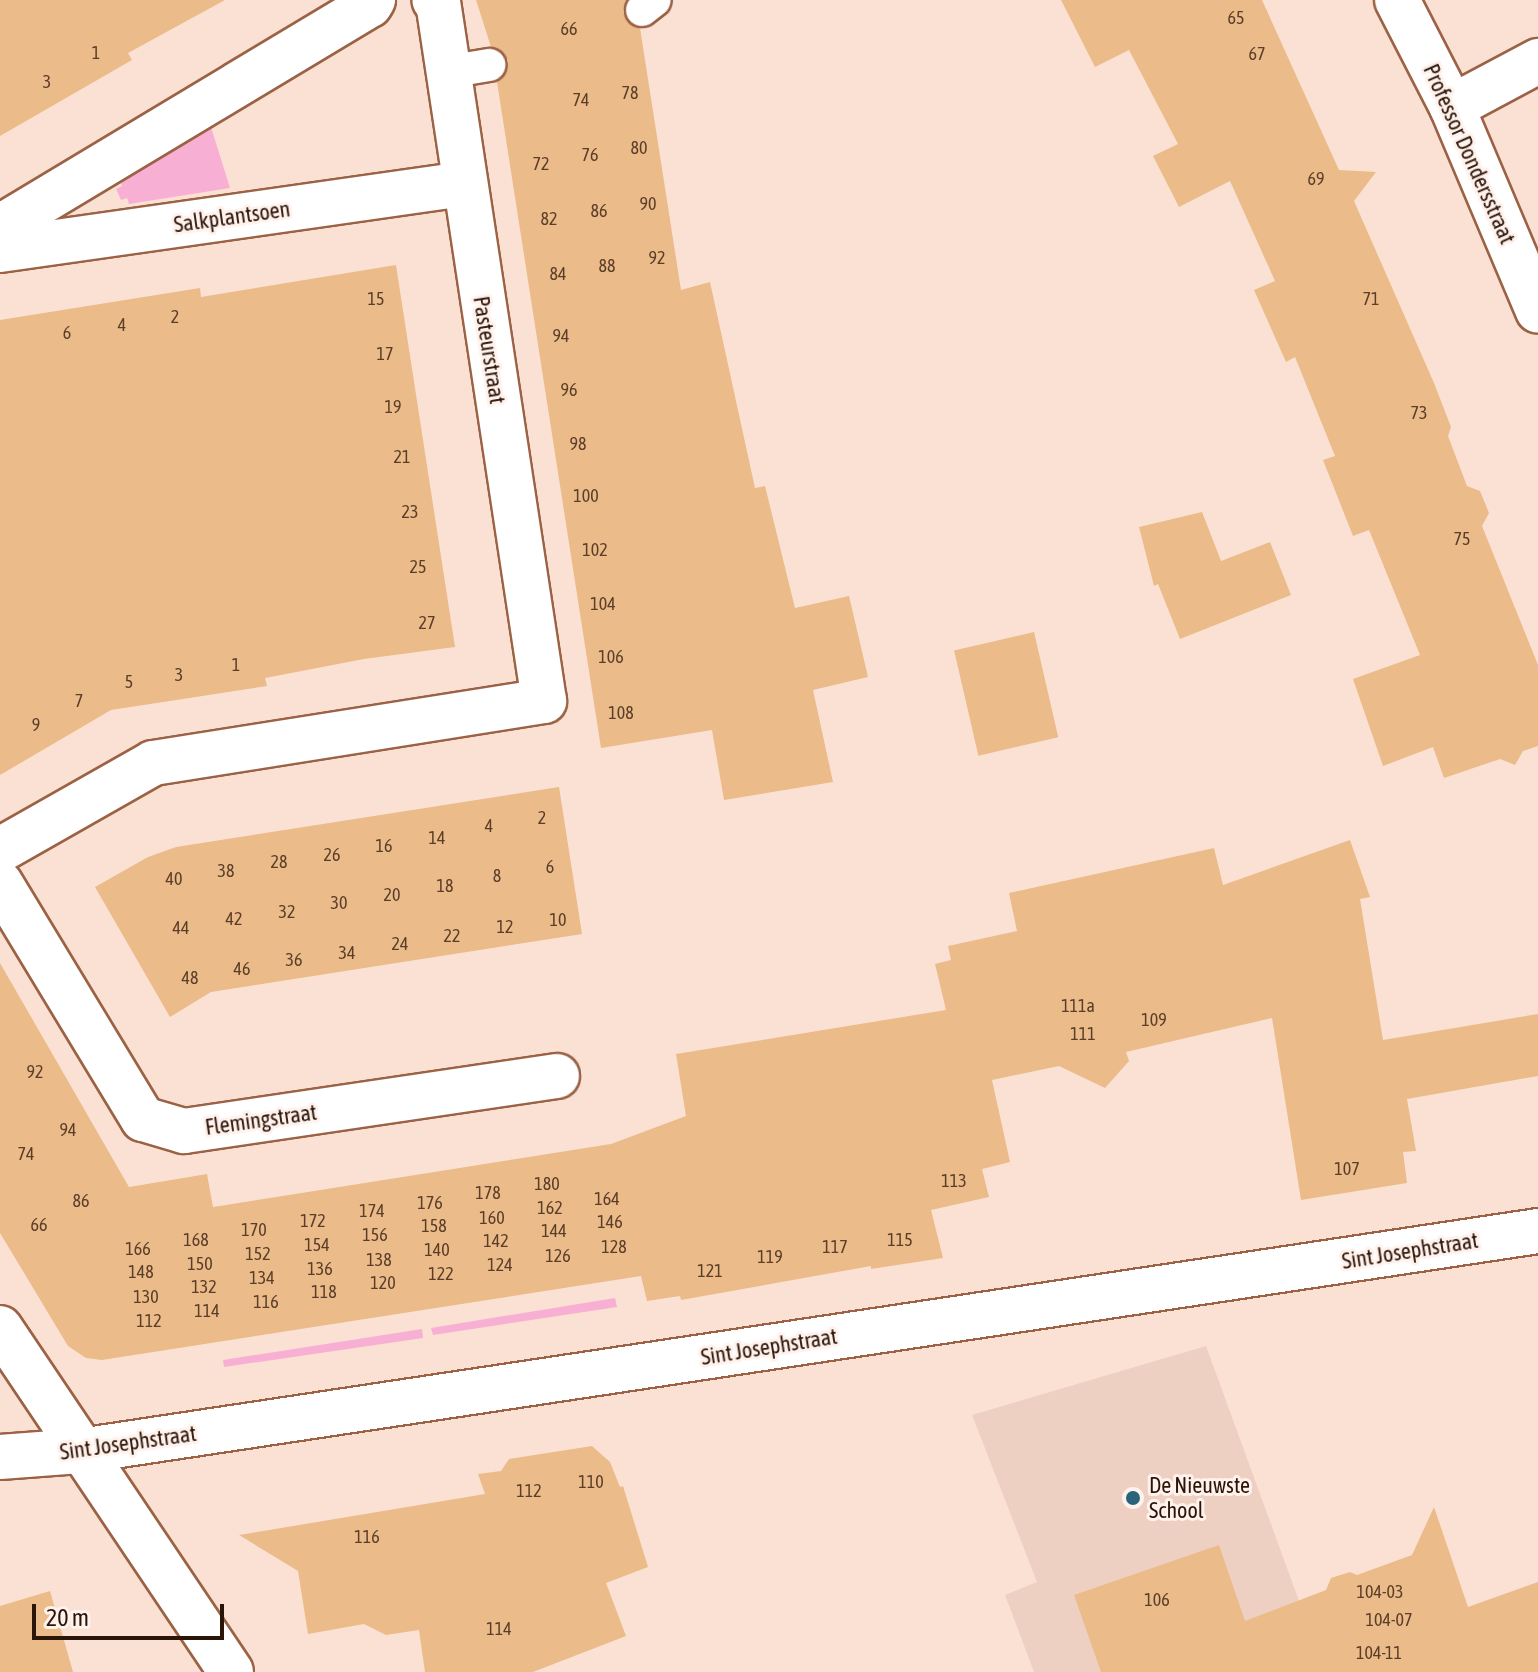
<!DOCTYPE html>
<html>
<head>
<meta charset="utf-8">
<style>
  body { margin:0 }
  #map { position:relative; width:1538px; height:1672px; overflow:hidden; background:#fbe1d4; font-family:"Asap Condensed",sans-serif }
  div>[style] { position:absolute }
  .built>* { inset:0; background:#edd0c2 }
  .green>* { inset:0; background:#f8afd4 }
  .building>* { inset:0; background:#ebbb89; transform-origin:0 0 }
  .roads { filter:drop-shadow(2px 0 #9b6245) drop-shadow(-2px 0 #9b6245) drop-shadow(0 2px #9b6245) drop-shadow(0 -2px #9b6245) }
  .service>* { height:32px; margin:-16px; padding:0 16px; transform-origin:16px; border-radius:16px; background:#fff }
  .minor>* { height:44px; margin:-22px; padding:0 22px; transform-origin:22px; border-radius:22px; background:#fff }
  .dots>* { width:22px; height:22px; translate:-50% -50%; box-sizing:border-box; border:4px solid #fff1eb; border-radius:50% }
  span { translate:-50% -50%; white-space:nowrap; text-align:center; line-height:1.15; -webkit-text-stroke:6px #fff1eb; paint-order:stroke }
  .number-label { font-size:18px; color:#5b3e29 }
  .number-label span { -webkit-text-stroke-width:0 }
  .street-label { font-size:22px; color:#2b1509 }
  .poi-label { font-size:22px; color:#2b1509 }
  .left { translate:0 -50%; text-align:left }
  .scale { position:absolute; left:32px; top:1604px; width:192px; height:36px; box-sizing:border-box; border:4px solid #2b1509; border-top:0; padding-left:10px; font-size:24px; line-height:28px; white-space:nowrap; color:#2b1509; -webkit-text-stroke:6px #fff1eb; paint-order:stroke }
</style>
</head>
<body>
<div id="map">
  <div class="built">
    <i style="clip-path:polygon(1206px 1346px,1325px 1672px,1034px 1672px,1005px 1595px,1037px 1582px,972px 1415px)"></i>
  </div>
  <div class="green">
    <i style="clip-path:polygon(211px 127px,230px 188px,129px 204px,127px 198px,121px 200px,116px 189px,122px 186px,120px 180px)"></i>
    <i style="clip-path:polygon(615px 1298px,617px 1307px,433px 1335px,431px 1328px)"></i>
    <i style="clip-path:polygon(422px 1329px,423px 1338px,224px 1367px,223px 1360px)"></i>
  </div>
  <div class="building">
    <i style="clip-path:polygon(0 0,225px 0,128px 53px,132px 60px,0 136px)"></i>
    <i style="clip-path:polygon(476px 0,626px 0,623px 12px,627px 21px,640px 28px,681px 290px,710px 282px,755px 488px,765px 486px,795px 608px,849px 596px,868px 677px,813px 690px,833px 782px,724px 800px,712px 730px,601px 748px,497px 82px,506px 72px,508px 61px,503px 52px,491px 47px)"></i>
    <i style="clip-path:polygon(1061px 0,1262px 0,1339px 170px,1376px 172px,1354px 201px,1434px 383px,1451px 427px,1448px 436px,1467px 486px,1480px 491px,1489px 513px,1482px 526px,1538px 665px,1538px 746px,1523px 751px,1515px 765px,1500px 759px,1444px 778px,1433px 747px,1383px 766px,1353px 679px,1420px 655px,1369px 530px,1353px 536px,1323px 460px,1335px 456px,1295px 357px,1286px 362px,1254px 290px,1275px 281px,1230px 181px,1179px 207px,1153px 156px,1178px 144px,1129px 50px,1095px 67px)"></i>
    <i style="clip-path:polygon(396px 265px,455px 647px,364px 659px,265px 678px,267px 686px,111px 710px,0 775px,0 320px,200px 288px,201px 297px)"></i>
    <i style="clip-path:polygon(1202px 512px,1221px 561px,1270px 542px,1291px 595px,1180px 639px,1158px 584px,1154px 586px,1139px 527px)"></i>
    <i style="left:1034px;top:632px;width:108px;height:82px;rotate:77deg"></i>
    <i style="clip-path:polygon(559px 787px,582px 934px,211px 992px,170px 1017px,95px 887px,148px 857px,176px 847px)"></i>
    <i style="clip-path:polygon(1350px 840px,1370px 897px,1360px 899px,1383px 1040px,1538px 1014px,1538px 1076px,1407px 1099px,1416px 1151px,1403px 1152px,1407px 1183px,1301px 1200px,1272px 1018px,1126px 1052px,1129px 1061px,1105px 1088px,1059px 1066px,992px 1080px,1010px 1162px,982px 1169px,989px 1197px,931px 1210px,943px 1258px,871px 1269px,871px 1266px,681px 1300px,680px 1296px,647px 1301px,641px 1276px,102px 1360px,86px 1358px,68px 1346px,0 1233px,0 963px,129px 1187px,207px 1174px,213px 1207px,611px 1144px,686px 1116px,676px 1054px,946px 1010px,935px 964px,951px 960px,948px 946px,1017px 931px,1009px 893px,1214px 848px,1223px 885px)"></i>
    <i style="clip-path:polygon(592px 1446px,610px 1462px,620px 1487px,623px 1486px,648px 1567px,606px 1583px,626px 1636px,533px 1672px,425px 1672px,419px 1630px,386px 1635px,364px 1624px,308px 1634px,298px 1571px,239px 1535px,485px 1494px,478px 1474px,501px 1471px,509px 1459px)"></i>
    <i style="clip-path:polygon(1434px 1507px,1468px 1607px,1538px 1582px,1538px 1672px,1101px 1672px,1074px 1595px,1219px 1545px,1245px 1621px,1326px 1590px,1331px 1578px,1350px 1572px,1357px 1575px,1412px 1555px)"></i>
    <i style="clip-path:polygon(50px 1591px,73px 1672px,0 1672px,0 1606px)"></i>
  </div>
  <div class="roads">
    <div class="service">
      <i style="left:642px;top:10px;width:16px;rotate:-38deg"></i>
      <i style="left:447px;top:72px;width:43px;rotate:-9.5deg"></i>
    </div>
    <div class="minor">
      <i style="left:1397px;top:0;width:120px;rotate:62.8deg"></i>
      <i style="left:1452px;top:107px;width:221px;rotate:67.1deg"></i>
      <i style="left:1452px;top:107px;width:98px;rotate:-28.1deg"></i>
      <i style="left:0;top:227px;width:431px;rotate:-31deg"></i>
      <i style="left:370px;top:5px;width:6px;rotate:-59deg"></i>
      <i style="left:0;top:250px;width:468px;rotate:-8.1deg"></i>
      <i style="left:0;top:850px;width:176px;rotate:-29.6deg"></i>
      <i style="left:153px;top:763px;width:396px;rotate:-9deg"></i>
      <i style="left:544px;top:701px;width:707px;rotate:-98.62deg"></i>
      <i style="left:438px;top:2px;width:4px;rotate:-153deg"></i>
      <i style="left:0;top:883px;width:276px;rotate:58.8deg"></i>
      <i style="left:143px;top:1119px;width:43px;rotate:16.3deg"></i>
      <i style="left:184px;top:1131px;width:377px;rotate:-8.4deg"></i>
      <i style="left:0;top:1328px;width:414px;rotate:56.1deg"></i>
      <i style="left:0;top:1457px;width:80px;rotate:-4.3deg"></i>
      <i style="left:80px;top:1451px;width:1475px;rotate:-8.58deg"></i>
    </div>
  </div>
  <div class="dots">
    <i style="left:1133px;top:1498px;background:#29647c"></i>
  </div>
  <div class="number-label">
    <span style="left:1236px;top:18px">65</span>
    <span style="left:569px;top:29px">66</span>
    <span style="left:96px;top:53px">1</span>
    <span style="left:1257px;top:54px">67</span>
    <span style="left:47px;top:82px">3</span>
    <span style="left:630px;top:93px">78</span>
    <span style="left:581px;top:100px">74</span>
    <span style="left:639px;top:148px">80</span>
    <span style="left:590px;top:155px">76</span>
    <span style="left:541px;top:164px">72</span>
    <span style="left:1316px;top:179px">69</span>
    <span style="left:648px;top:204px">90</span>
    <span style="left:599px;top:211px">86</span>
    <span style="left:549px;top:219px">82</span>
    <span style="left:657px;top:258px">92</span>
    <span style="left:607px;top:266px">88</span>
    <span style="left:558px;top:274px">84</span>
    <span style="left:376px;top:299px">15</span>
    <span style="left:1371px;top:299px">71</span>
    <span style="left:175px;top:317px">2</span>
    <span style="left:122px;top:325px">4</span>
    <span style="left:67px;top:333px">6</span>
    <span style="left:561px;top:336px">94</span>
    <span style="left:385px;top:354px">17</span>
    <span style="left:569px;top:390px">96</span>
    <span style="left:393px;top:407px">19</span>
    <span style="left:1419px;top:413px">73</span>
    <span style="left:578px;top:444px">98</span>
    <span style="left:402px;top:457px">21</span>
    <span style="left:586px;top:496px">100</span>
    <span style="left:410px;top:512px">23</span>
    <span style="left:1462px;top:539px">75</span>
    <span style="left:595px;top:550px">102</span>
    <span style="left:418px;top:567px">25</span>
    <span style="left:603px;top:604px">104</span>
    <span style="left:427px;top:623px">27</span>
    <span style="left:611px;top:657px">106</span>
    <span style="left:236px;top:665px">1</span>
    <span style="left:179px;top:675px">3</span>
    <span style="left:129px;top:682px">5</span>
    <span style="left:79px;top:701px">7</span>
    <span style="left:621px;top:713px">108</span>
    <span style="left:36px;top:725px">9</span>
    <span style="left:542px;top:818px">2</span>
    <span style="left:489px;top:826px">4</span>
    <span style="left:437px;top:838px">14</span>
    <span style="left:384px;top:846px">16</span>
    <span style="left:332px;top:855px">26</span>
    <span style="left:279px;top:862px">28</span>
    <span style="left:550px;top:867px">6</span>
    <span style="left:226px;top:871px">38</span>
    <span style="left:497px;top:876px">8</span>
    <span style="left:174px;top:879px">40</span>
    <span style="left:445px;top:886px">18</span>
    <span style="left:392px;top:895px">20</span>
    <span style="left:339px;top:903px">30</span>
    <span style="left:287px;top:912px">32</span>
    <span style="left:234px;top:919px">42</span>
    <span style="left:558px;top:920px">10</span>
    <span style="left:505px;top:927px">12</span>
    <span style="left:181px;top:928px">44</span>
    <span style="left:452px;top:936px">22</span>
    <span style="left:400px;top:944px">24</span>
    <span style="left:347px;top:953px">34</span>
    <span style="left:294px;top:960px">36</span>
    <span style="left:242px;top:969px">46</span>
    <span style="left:190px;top:978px">48</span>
    <span style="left:1078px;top:1006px">111a</span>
    <span style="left:1154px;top:1020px">109</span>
    <span style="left:1083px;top:1034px">111</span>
    <span style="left:35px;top:1072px">92</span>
    <span style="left:68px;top:1130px">94</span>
    <span style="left:26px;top:1154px">74</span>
    <span style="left:1347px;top:1169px">107</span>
    <span style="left:954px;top:1181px">113</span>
    <span style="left:547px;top:1184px">180</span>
    <span style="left:488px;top:1193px">178</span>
    <span style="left:607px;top:1199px">164</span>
    <span style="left:81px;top:1201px">86</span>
    <span style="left:430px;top:1203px">176</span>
    <span style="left:550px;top:1208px">162</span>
    <span style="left:372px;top:1211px">174</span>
    <span style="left:492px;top:1218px">160</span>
    <span style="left:313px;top:1221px">172</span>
    <span style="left:610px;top:1222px">146</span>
    <span style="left:39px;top:1225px">66</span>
    <span style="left:434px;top:1226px">158</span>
    <span style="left:254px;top:1230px">170</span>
    <span style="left:554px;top:1231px">144</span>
    <span style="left:375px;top:1235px">156</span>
    <span style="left:196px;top:1240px">168</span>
    <span style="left:900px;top:1240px">115</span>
    <span style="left:496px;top:1241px">142</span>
    <span style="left:317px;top:1245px">154</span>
    <span style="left:614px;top:1247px">128</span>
    <span style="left:835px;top:1247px">117</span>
    <span style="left:138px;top:1249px">166</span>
    <span style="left:437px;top:1250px">140</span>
    <span style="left:258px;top:1254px">152</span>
    <span style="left:558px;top:1256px">126</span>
    <span style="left:770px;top:1257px">119</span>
    <span style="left:379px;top:1260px">138</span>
    <span style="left:200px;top:1264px">150</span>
    <span style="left:500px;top:1265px">124</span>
    <span style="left:320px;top:1269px">136</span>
    <span style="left:710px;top:1271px">121</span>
    <span style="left:141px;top:1272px">148</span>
    <span style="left:441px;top:1274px">122</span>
    <span style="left:262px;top:1278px">134</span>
    <span style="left:383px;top:1283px">120</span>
    <span style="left:204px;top:1287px">132</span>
    <span style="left:324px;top:1292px">118</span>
    <span style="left:146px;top:1297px">130</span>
    <span style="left:266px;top:1302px">116</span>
    <span style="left:207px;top:1311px">114</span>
    <span style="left:149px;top:1321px">112</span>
    <span style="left:591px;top:1482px">110</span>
    <span style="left:529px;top:1491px">112</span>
    <span style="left:367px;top:1537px">116</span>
    <span style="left:1380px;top:1592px">104-03</span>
    <span style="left:1157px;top:1600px">106</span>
    <span style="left:1389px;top:1620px">104-07</span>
    <span style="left:499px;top:1629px">114</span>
    <span style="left:1379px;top:1653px">104-11</span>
  </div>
  <div class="street-label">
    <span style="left:1469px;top:154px;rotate:66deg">Professor Dondersstraat</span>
    <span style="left:232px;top:217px;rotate:-8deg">Salkplantsoen</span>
    <span style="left:489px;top:350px;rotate:81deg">Pasteurstraat</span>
    <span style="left:261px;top:1120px;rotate:-8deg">Flemingstraat</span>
    <span style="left:1410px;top:1251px;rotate:-9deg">Sint Josephstraat</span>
    <span style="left:769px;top:1347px;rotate:-9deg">Sint Josephstraat</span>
    <span style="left:128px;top:1443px;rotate:-8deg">Sint Josephstraat</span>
  </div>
  <div class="poi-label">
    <span class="left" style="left:1149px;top:1498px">De Nieuwste<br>School</span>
  </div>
  <div class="scale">20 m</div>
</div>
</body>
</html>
